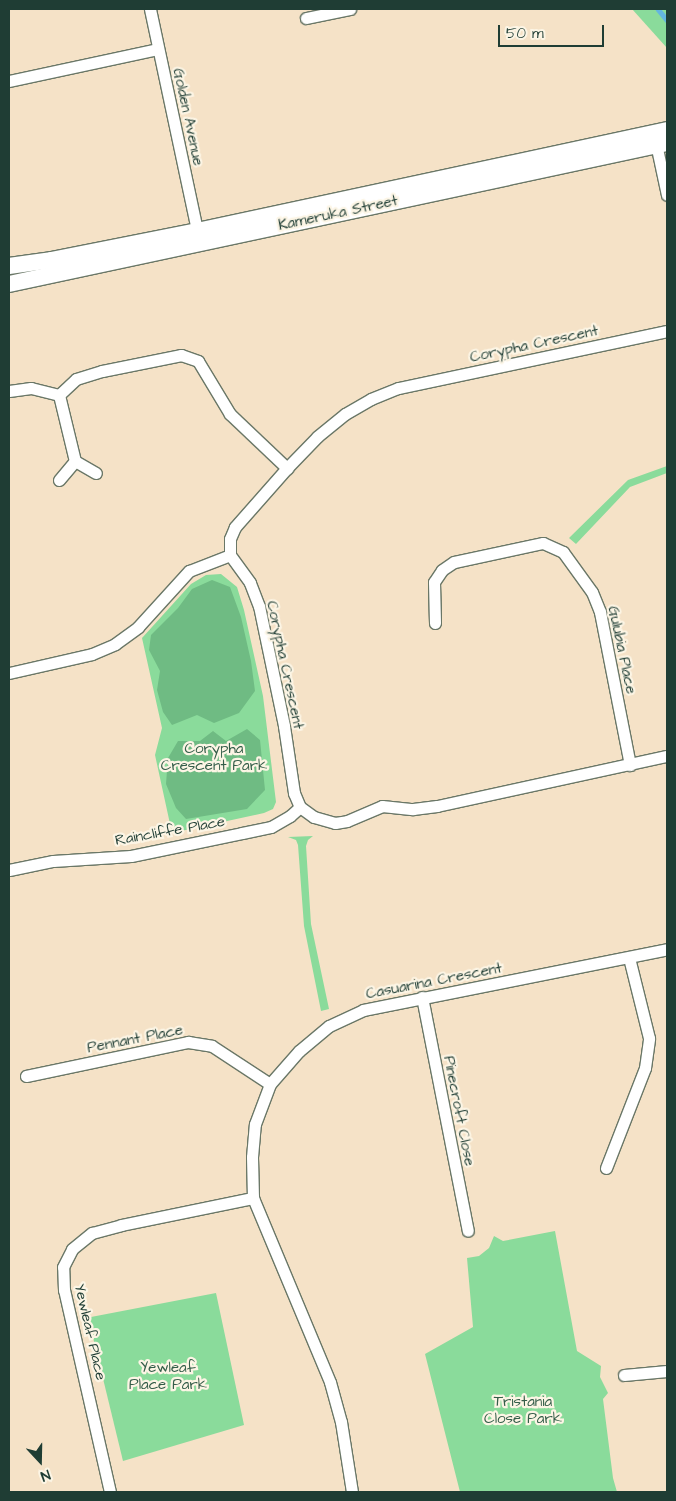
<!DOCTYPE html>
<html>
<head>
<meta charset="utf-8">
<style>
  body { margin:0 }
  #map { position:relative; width:676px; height:1501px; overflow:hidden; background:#f5e2c7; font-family:"Architects Daughter",sans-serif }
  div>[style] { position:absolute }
  .green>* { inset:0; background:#8adb9b }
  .forest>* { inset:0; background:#6fbb83 }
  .stream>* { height:4.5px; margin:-2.25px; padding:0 2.25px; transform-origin:2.25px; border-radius:2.25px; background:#64b5df }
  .roads { filter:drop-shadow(1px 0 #6a7767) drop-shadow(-1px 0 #6a7767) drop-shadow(0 1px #6a7767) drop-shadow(0 -1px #6a7767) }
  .street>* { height:11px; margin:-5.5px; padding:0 5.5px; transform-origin:5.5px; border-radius:5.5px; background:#fff }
  .secondary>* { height:16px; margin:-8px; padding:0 8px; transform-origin:8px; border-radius:8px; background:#fff }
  span { translate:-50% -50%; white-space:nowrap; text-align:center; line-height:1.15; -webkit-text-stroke:4.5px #fcf5e5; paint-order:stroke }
  .street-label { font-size:15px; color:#1f3d34 }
  .park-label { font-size:15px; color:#345d49 }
  .frame { position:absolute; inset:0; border:10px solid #1f3d34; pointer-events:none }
  .north { position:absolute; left:15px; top:1436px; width:50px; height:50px; -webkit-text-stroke:4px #fcf5e5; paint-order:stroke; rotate:159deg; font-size:14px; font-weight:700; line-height:20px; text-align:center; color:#1f3d34 }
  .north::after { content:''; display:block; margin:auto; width:18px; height:22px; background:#1f3d34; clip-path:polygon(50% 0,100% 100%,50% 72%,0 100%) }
  .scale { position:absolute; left:498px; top:25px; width:106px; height:22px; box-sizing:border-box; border:2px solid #1f3d34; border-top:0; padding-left:6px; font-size:15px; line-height:18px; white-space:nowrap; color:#1f3d34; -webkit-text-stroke:4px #fcf5e5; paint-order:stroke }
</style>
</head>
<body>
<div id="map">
  <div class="green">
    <i style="clip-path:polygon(632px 9px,667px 9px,667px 48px)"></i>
    <i style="clip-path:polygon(667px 466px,667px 473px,630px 487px,576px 544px,569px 538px,628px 480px)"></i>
    <i style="clip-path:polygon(221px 574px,237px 587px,244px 610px,263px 696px,276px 802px,273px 809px,264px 813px,172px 833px,155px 755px,162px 728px,142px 638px,191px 584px,206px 575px)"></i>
    <i style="clip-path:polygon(313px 836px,308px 840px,306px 846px,311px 924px,329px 1009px,321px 1011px,304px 926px,298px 845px,296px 840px,288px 837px)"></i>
    <i style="clip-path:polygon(555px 1231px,577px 1351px,601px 1366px,600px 1377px,608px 1393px,603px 1399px,613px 1478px,617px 1492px,460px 1492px,425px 1354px,473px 1327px,467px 1258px,479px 1256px,489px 1248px,494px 1236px,503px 1241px)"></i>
    <i style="clip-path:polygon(216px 1293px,244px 1425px,123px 1461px,90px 1325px,91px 1317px)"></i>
  </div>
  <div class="forest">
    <i style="clip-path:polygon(212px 580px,230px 587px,241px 617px,251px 661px,255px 691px,239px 713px,214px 723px,197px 715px,172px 725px,163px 712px,157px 690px,160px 671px,149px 650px,151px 635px,178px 608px,192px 589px)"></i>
    <i style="clip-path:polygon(247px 729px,260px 740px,265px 790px,247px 809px,186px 819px,176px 808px,166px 784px,168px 758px,178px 741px,200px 741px,213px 731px,226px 741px)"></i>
  </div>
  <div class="stream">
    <i style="left:658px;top:9px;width:14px;rotate:51deg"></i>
  </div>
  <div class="roads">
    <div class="street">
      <i style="left:150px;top:9px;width:227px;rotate:78deg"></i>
      <i style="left:306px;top:18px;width:45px;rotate:-11.6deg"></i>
      <i style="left:9px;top:81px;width:152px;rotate:-12.1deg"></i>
      <i style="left:655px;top:139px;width:57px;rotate:77.9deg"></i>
      <i style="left:667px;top:331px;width:275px;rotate:168deg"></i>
      <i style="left:398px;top:388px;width:29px;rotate:158deg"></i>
      <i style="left:371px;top:399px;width:30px;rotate:150deg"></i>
      <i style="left:345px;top:414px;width:36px;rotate:141deg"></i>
      <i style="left:317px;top:437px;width:43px;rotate:134.1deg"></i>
      <i style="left:287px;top:468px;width:79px;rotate:131.4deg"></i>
      <i style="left:235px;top:527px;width:13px;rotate:113deg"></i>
      <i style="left:230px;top:539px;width:16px;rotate:90deg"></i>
      <i style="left:230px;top:555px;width:34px;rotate:54deg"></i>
      <i style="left:250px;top:583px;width:25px;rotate:69deg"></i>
      <i style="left:259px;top:606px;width:123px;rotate:78.2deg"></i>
      <i style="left:284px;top:726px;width:68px;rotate:81.5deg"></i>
      <i style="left:294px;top:793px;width:15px;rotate:67deg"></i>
      <i style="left:300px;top:807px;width:17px;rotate:36deg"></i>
      <i style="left:314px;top:817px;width:22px;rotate:16deg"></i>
      <i style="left:335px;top:823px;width:12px;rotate:-9deg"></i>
      <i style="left:347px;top:821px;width:38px;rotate:-23deg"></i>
      <i style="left:382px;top:806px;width:31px;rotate:6deg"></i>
      <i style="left:413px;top:809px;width:24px;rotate:-7deg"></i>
      <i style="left:437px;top:806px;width:235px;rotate:-12.3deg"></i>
      <i style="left:9px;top:391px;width:22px;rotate:-8deg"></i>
      <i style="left:31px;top:388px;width:29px;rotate:14deg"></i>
      <i style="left:59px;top:395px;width:23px;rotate:-43deg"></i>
      <i style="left:76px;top:379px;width:27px;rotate:-17deg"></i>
      <i style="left:102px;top:371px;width:81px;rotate:-11.4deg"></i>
      <i style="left:181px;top:355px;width:18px;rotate:19deg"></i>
      <i style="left:198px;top:361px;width:62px;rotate:58.9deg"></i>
      <i style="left:230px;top:414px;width:79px;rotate:43.5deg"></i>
      <i style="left:59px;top:395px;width:68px;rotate:76.4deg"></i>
      <i style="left:75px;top:461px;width:24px;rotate:30deg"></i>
      <i style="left:59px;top:480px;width:25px;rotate:-50deg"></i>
      <i style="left:435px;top:623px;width:41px;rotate:-91.4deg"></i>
      <i style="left:434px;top:582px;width:14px;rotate:-56deg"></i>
      <i style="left:442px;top:570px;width:14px;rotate:-34deg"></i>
      <i style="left:454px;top:562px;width:91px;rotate:-12.1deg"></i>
      <i style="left:543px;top:543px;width:22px;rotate:24deg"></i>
      <i style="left:563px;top:552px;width:49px;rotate:54.1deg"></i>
      <i style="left:592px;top:592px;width:22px;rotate:68deg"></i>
      <i style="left:600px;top:612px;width:156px;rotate:78.9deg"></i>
      <i style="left:9px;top:673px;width:85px;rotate:-12.9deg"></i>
      <i style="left:92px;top:654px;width:25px;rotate:-23deg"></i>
      <i style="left:115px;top:644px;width:29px;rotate:-36deg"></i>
      <i style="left:138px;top:627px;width:76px;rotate:-47.7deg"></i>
      <i style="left:189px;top:571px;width:44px;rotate:-21.3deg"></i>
      <i style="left:9px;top:870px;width:45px;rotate:-11.6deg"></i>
      <i style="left:53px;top:861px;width:78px;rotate:-3.7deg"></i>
      <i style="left:131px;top:856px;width:113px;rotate:-11.7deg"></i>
      <i style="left:242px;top:833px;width:30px;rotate:-12deg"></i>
      <i style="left:271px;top:827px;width:22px;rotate:-30deg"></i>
      <i style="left:290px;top:816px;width:13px;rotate:-42deg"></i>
      <i style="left:422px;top:997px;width:238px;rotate:78.9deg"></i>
      <i style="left:26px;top:1076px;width:166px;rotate:-11.9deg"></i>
      <i style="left:188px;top:1042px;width:24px;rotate:9deg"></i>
      <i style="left:212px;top:1046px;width:69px;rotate:33.2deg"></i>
      <i style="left:606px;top:1168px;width:107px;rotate:-68.7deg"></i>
      <i style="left:645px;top:1068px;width:30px;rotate:-82deg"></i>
      <i style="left:649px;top:1038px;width:82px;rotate:-104deg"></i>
      <i style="left:624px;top:1375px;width:43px;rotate:-5.3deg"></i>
      <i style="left:110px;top:1492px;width:207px;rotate:-102.8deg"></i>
      <i style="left:64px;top:1290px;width:23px;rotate:-92deg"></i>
      <i style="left:63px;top:1267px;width:20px;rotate:-63deg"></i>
      <i style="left:72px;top:1249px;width:26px;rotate:-39deg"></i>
      <i style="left:92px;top:1233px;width:30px;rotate:-15deg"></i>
      <i style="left:121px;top:1225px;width:135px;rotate:-11.6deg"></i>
      <i style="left:352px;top:1492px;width:71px;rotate:-98.9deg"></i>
      <i style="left:341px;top:1422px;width:41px;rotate:-105.4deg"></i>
      <i style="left:330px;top:1382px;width:199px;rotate:-112.7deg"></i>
      <i style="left:253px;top:1198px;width:41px;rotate:-91.4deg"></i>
      <i style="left:252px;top:1157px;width:33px;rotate:-85deg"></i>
      <i style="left:255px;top:1124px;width:43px;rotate:-69.4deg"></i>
      <i style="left:270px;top:1084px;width:44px;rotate:-48.7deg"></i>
      <i style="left:299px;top:1051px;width:39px;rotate:-40deg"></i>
      <i style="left:329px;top:1026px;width:38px;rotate:-25deg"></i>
      <i style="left:363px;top:1010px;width:310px;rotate:-11.3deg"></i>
    </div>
    <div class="secondary">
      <i style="left:9px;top:266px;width:42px;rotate:-8.1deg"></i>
      <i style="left:51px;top:260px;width:149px;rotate:-11.2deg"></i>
      <i style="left:197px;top:231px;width:481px;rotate:-12.1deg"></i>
      <i style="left:9px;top:284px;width:673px;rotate:-12.09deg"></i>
    </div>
  </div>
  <div class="street-label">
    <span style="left:188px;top:117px;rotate:78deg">Golden Avenue</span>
    <span style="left:338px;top:213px;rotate:-12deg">Kameruka Street</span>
    <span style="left:534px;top:344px;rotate:-12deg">Corypha Crescent</span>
    <span style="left:622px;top:650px;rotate:78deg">Gulubia Place</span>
    <span style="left:285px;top:665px;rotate:78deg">Corypha Crescent</span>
    <span style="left:170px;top:831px;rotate:-10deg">Raincliffe Place</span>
    <span style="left:434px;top:981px;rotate:-11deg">Casuarina Crescent</span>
    <span style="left:135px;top:1039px;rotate:-11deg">Pennant Place</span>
    <span style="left:459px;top:1111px;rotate:79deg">Pinecroft Close</span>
    <span style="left:90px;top:1332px;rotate:77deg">Yewleaf Place</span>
  </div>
  <div class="park-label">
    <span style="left:214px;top:757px">Corypha<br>Crescent Park</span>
    <span style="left:168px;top:1376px">Yewleaf<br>Place Park</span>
    <span style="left:523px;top:1410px">Tristania<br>Close Park</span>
  </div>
  <div class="frame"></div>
  <div class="north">N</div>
  <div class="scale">50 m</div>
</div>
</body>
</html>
